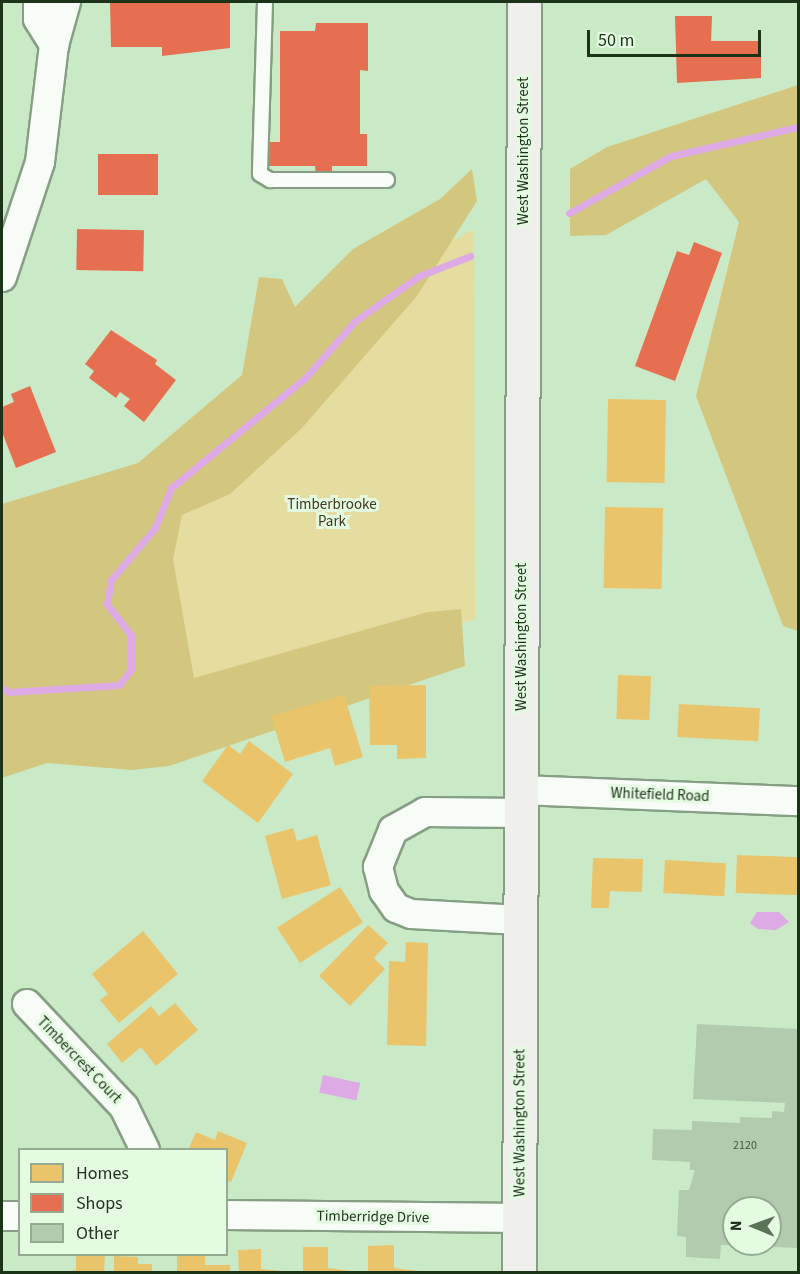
<!DOCTYPE html>
<html>
<head>
<meta charset="utf-8">
<style>
  body { margin:0 }
  #map { position:relative; width:800px; height:1274px; overflow:hidden; background:#caeac7; font-family:"Source Sans 3",sans-serif }
  div>[style] { position:absolute }
  .green>* { inset:0; background:#e5dc9f }
  .forest>* { inset:0; background:#d3c77f }
  .water>* { inset:0; background:#ddaae5; transform-origin:0 0 }
  .homes>* { inset:0; background:#e9c46a; transform-origin:0 0 }
  .shops>* { inset:0; background:#e76f51; transform-origin:0 0 }
  .stream>* { height:7px; margin:-3.5px; padding:0 3.5px; transform-origin:3.5px; border-radius:3.5px; background:#ddaae5 }
  .building>* { inset:0; background:#b2cbaf }
  .roads { filter:drop-shadow(2px 0 #869f84) drop-shadow(-2px 0 #869f84) drop-shadow(0 2px #869f84) drop-shadow(0 -2px #869f84) }
  .lane>* { height:14px; margin:-7px; padding:0 7px; transform-origin:7px; border-radius:7px; background:#f7fcf7 }
  .street>* { height:28px; margin:-14px; padding:0 14px; transform-origin:14px; border-radius:14px; background:#f7fcf7 }
  .secondary>* { height:33px; margin:-16.5px; padding:0 16.5px; transform-origin:16.5px; border-radius:16.5px; background:#eff0eb }
  span { translate:-50% -50%; white-space:nowrap; text-align:center; line-height:1.15; -webkit-text-stroke:6px #e4fbe2; paint-order:stroke }
  .number-label { font-size:12px; color:#42593f }
  .number-label span { -webkit-text-stroke-width:0 }
  .street-label { font-size:15px; color:#1c331a }
  .park-label { font-size:15px; color:#413620 }
  .frame { position:absolute; inset:0; border:3px solid #1c331a; pointer-events:none }
  .legend { position:absolute; left:18px; top:1148px; width:210px; height:108px; box-sizing:border-box; background:#e4fbe2; border:2px solid #94ab92; margin:0; padding:8px 10px; list-style:none; font-size:18px; color:#1c331a }
  .legend li { display:flex; align-items:center; gap:12px; height:30px }
  .legend b { width:30px; border:2px solid #94ab92 }
  .north { position:absolute; left:722px; top:1196px; width:60px; height:60px; box-sizing:border-box; background:#e4fbe2; border:2px solid #94ab92; border-radius:50%; rotate:271deg; font-size:16px; font-weight:700; line-height:24px; text-align:center; color:#1c331a }
  .north::after { content:''; display:block; margin:auto; width:21px; height:27px; background:#597357; clip-path:polygon(50% 0,100% 100%,50% 72%,0 100%) }
  .scale { position:absolute; left:587px; top:30px; width:174px; height:27px; box-sizing:border-box; border:3px solid #1c331a; border-top:0; padding-left:8px; font-size:18px; line-height:21px; white-space:nowrap; color:#1c331a; -webkit-text-stroke:4px #e4fbe2; paint-order:stroke }
</style>
</head>
<body>
<div id="map">
  <div class="green">
    <i style="clip-path:polygon(474px 229px,475px 619px,129px 720px,2px 533px,120px 504px,407px 265px)"></i>
  </div>
  <div class="forest">
    <i style="clip-path:polygon(798px 85px,798px 631px,783px 626px,696px 396px,739px 222px,706px 179px,606px 235px,570px 236px,570px 169px,607px 147px)"></i>
    <i style="clip-path:polygon(472px 169px,477px 201px,417px 296px,301px 429px,230px 494px,182px 515px,173px 559px,194px 678px,428px 612px,461px 609px,465px 666px,169px 766px,132px 770px,47px 763px,2px 778px,2px 504px,138px 463px,242px 375px,259px 277px,282px 279px,295px 307px,353px 249px,440px 199px)"></i>
  </div>
  <div class="water">
    <i style="clip-path:polygon(757px 912px,779px 912px,789px 922px,776px 930px,758px 929px,750px 923px)"></i>
    <i style="left:323px;top:1075px;width:38px;height:18px;rotate:12deg"></i>
  </div>
  <div class="homes">
    <i style="left:608px;top:399px;width:58px;height:83px;rotate:1deg"></i>
    <i style="left:605px;top:507px;width:58px;height:81px;rotate:1deg"></i>
    <i style="left:618px;top:675px;width:33px;height:44px;rotate:2deg"></i>
    <i style="clip-path:polygon(426px 685px,426px 758px,397px 759px,397px 745px,370px 745px,369px 686px)"></i>
    <i style="clip-path:polygon(344px 695px,363px 757px,335px 766px,330px 748px,285px 762px,271px 716px)"></i>
    <i style="left:679px;top:704px;width:81px;height:33px;rotate:3deg"></i>
    <i style="clip-path:polygon(249px 741px,293px 774px,258px 823px,202px 781px,228px 745px,240px 754px)"></i>
    <i style="clip-path:polygon(293px 828px,297px 841px,317px 835px,331px 885px,282px 899px,265px 836px)"></i>
    <i style="left:737px;top:855px;width:61px;height:38px;rotate:2deg"></i>
    <i style="clip-path:polygon(593px 858px,643px 859px,642px 892px,610px 891px,609px 908px,591px 908px)"></i>
    <i style="left:665px;top:860px;width:61px;height:33px;rotate:3deg"></i>
    <i style="left:340px;top:887px;width:42px;height:75px;rotate:57deg"></i>
    <i style="clip-path:polygon(368px 925px,388px 943px,374px 958px,385px 969px,350px 1006px,319px 976px)"></i>
    <i style="clip-path:polygon(143px 931px,178px 974px,119px 1023px,100px 1000px,108px 994px,92px 974px)"></i>
    <i style="clip-path:polygon(406px 942px,428px 943px,426px 1046px,387px 1045px,389px 961px,405px 962px)"></i>
    <i style="clip-path:polygon(175px 1003px,198px 1030px,156px 1066px,141px 1047px,122px 1063px,107px 1044px,151px 1006px,159px 1016px)"></i>
    <i style="clip-path:polygon(218px 1131px,247px 1143px,231px 1182px,226px 1180px,226px 1150px,188px 1150px,196px 1132px,215px 1140px)"></i>
    <i style="clip-path:polygon(394px 1245px,394px 1268px,428px 1272px,368px 1272px,368px 1246px)"></i>
    <i style="clip-path:polygon(303px 1247px,328px 1247px,328px 1268px,359px 1272px,303px 1272px)"></i>
    <i style="clip-path:polygon(261px 1249px,261px 1269px,295px 1272px,239px 1272px,238px 1250px)"></i>
    <i style="clip-path:polygon(76px 1254px,105px 1254px,104px 1272px,64px 1272px,76px 1270px)"></i>
    <i style="clip-path:polygon(177px 1254px,205px 1254px,205px 1265px,230px 1265px,230px 1272px,177px 1272px)"></i>
    <i style="clip-path:polygon(114px 1256px,138px 1257px,138px 1264px,152px 1264px,152px 1272px,114px 1272px)"></i>
  </div>
  <div class="shops">
    <i style="clip-path:polygon(110px 2px,230px 2px,230px 48px,162px 56px,162px 47px,111px 47px)"></i>
    <i style="clip-path:polygon(675px 16px,712px 16px,711px 41px,761px 41px,761px 78px,677px 83px)"></i>
    <i style="clip-path:polygon(316px 23px,368px 23px,368px 71px,360px 70px,360px 134px,367px 134px,367px 166px,332px 166px,332px 182px,316px 182px,315px 166px,267px 166px,267px 142px,280px 142px,280px 31px,315px 31px)"></i>
    <i style="left:98px;top:154px;width:60px;height:41px"></i>
    <i style="left:77px;top:229px;width:67px;height:41px;rotate:1deg"></i>
    <i style="clip-path:polygon(694px 242px,722px 253px,675px 381px,635px 366px,677px 251px,689px 255px)"></i>
    <i style="clip-path:polygon(111px 330px,157px 360px,155px 364px,176px 380px,144px 422px,124px 406px,130px 399px,120px 392px,116px 398px,89px 378px,94px 371px,85px 364px)"></i>
    <i style="clip-path:polygon(30px 386px,56px 452px,16px 468px,2px 432px,2px 407px,14px 402px,11px 394px)"></i>
  </div>
  <div class="stream">
    <i style="left:569px;top:213px;width:117px;rotate:-29.2deg"></i>
    <i style="left:671px;top:156px;width:130px;rotate:-12.9deg"></i>
    <i style="left:2px;top:688px;width:8px;rotate:30deg"></i>
    <i style="left:9px;top:692px;width:110px;rotate:-3.6deg"></i>
    <i style="left:119px;top:685px;width:20px;rotate:-53deg"></i>
    <i style="left:131px;top:669px;width:34px;rotate:-90deg"></i>
    <i style="left:131px;top:635px;width:39px;rotate:-128deg"></i>
    <i style="left:107px;top:604px;width:24px;rotate:-81deg"></i>
    <i style="left:111px;top:580px;width:68px;rotate:-49.8deg"></i>
    <i style="left:155px;top:528px;width:43px;rotate:-68.2deg"></i>
    <i style="left:171px;top:488px;width:175px;rotate:-39.4deg"></i>
    <i style="left:306px;top:377px;width:74px;rotate:-48.8deg"></i>
    <i style="left:355px;top:321px;width:78px;rotate:-35.1deg"></i>
    <i style="left:419px;top:276px;width:55px;rotate:-21.4deg"></i>
  </div>
  <div class="building">
    <i style="clip-path:polygon(697px 1024px,798px 1029px,798px 1248px,746px 1246px,770px 1244px,770px 1208px,734px 1208px,734px 1245px,721px 1245px,720px 1259px,686px 1257px,686px 1237px,677px 1236px,679px 1190px,689px 1190px,695px 1170px,690px 1170px,690px 1162px,652px 1160px,653px 1129px,692px 1130px,692px 1121px,740px 1123px,740px 1117px,772px 1118px,772px 1111px,784px 1112px,785px 1103px,693px 1099px)"></i>
  </div>
  <div class="roads">
    <div class="lane">
      <i style="left:265px;top:2px;width:172px;rotate:91.7deg"></i>
      <i style="left:260px;top:174px;width:12px;rotate:31deg"></i>
      <i style="left:270px;top:180px;width:117px"></i>
    </div>
    <div class="street">
      <i style="left:38px;top:2px;width:17px;rotate:90deg"></i>
      <i style="left:38px;top:19px;width:31px;rotate:58deg"></i>
      <i style="left:2px;top:277px;width:121px;rotate:-71.7deg"></i>
      <i style="left:40px;top:162px;width:118px;rotate:-83.2deg"></i>
      <i style="left:54px;top:45px;width:45px;rotate:-74.4deg"></i>
      <i style="left:522px;top:790px;width:276px;rotate:2.3deg"></i>
      <i style="left:520px;top:920px;width:109px;rotate:-176.8deg"></i>
      <i style="left:411px;top:914px;width:16px;rotate:-158deg"></i>
      <i style="left:396px;top:908px;width:21px;rotate:-125deg"></i>
      <i style="left:384px;top:891px;width:25px;rotate:-104deg"></i>
      <i style="left:378px;top:867px;width:40px;rotate:-68deg"></i>
      <i style="left:393px;top:830px;width:37px;rotate:-29deg"></i>
      <i style="left:425px;top:812px;width:96px;rotate:0.6deg"></i>
      <i style="left:27px;top:1004px;width:141px;rotate:46.7deg"></i>
      <i style="left:124px;top:1107px;width:48px;rotate:64deg"></i>
      <i style="left:226px;top:1215px;width:293px;rotate:0.6deg"></i>
      <i style="left:2px;top:1216px;width:18px"></i>
    </div>
    <div class="secondary">
      <i style="left:519px;top:1272px;width:1270px;rotate:-89.77deg"></i>
    </div>
  </div>
  <div class="number-label">
    <span style="left:745px;top:1146px">2120</span>
  </div>
  <div class="street-label">
    <span style="left:524px;top:151px;rotate:-90deg">West Washington Street</span>
    <span style="left:522px;top:637px;rotate:-90deg">West Washington Street</span>
    <span style="left:660px;top:795px;rotate:2deg">Whitefield Road</span>
    <span style="left:79px;top:1060px;rotate:46deg">Timbercrest Court</span>
    <span style="left:520px;top:1123px;rotate:-90deg">West Washington Street</span>
    <span style="left:373px;top:1217px;rotate:1deg">Timberridge Drive</span>
  </div>
  <div class="park-label">
    <span style="left:332px;top:513px">Timberbrooke<br>Park</span>
  </div>
  <div class="frame"></div>
  <ul class="legend">
  <li><b style="height:16px;background:#e9c46a"></b>Homes</li>
  <li><b style="height:16px;background:#e76f51"></b>Shops</li>
  <li><b style="height:16px;background:#b2cbaf"></b>Other</li>
  </ul>
  <div class="north">N</div>
  <div class="scale">50 m</div>
</div>
</body>
</html>
